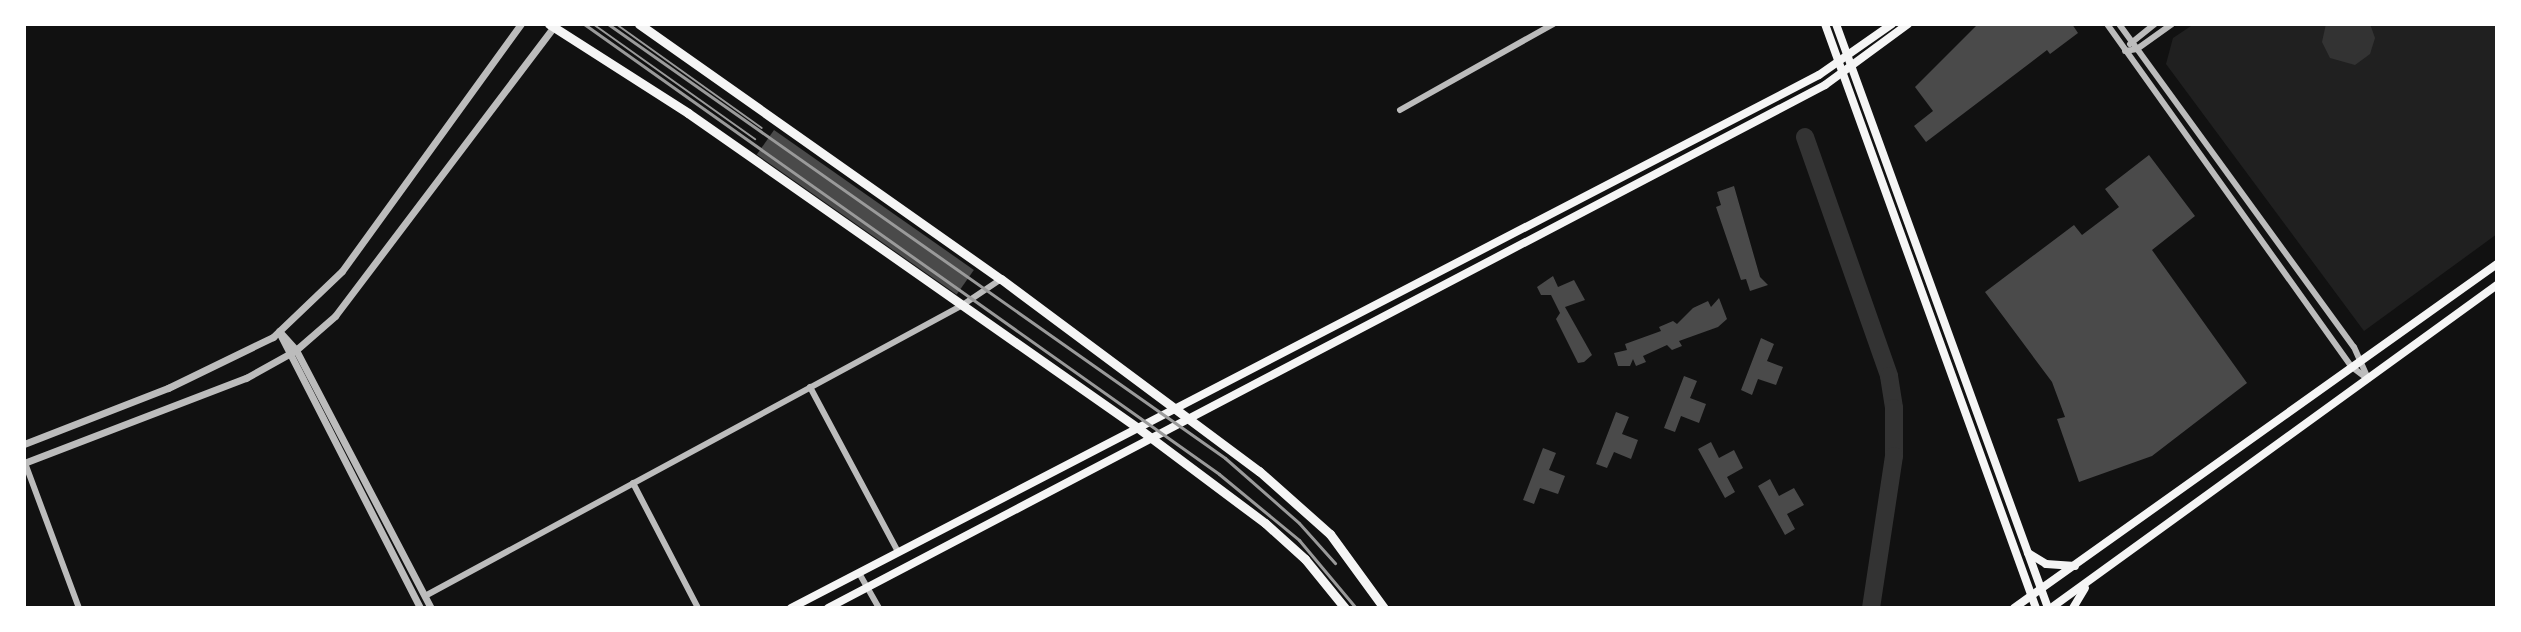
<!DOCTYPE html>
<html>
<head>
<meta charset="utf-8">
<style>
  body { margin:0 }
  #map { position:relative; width:2521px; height:632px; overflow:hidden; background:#111; font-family:"Fira Sans",sans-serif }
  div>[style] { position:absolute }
  .green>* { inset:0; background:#202020 }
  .water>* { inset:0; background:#333 }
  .river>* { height:18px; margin:-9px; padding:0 9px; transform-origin:9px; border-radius:9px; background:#333 }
  .building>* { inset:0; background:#4a4a4a; transform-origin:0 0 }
  .minor>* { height:6px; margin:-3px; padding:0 3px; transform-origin:3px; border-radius:3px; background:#bcbcbc }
  .tertiary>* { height:7px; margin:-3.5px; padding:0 3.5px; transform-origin:3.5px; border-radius:3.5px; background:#bcbcbc }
  .secondary>* { height:8px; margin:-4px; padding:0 4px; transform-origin:4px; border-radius:4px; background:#f5f5f5 }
  .primary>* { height:9px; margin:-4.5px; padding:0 4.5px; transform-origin:4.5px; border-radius:4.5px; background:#f5f5f5 }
  .tram>* { height:2px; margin:-1px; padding:0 1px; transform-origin:1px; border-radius:1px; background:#9a9a9a }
  .rail>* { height:3px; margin:-1.5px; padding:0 1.5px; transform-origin:1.5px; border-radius:1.5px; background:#9a9a9a }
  span { translate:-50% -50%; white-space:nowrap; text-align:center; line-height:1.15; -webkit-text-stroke:8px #fff; paint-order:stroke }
  .frame { position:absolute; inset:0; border:26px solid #fff; pointer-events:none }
</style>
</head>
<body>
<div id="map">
  <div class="green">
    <i style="clip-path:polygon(2194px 24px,2497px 24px,2497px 234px,2364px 331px,2166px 64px,2173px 38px)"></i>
  </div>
  <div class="water">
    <i style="clip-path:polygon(2326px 24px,2370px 24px,2375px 38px,2370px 54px,2355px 65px,2330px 58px,2322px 42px)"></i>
  </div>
  <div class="river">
    <i style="left:1805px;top:137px;width:253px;rotate:70.6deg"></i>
    <i style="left:1889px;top:376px;width:32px;rotate:81deg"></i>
    <i style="left:1894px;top:408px;width:48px;rotate:90deg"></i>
    <i style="left:1894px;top:456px;width:154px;rotate:98.6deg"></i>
  </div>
  <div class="building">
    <i style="clip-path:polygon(1978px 24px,2072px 24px,2078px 33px,2050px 54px,2047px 50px,1926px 142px,1914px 126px,1933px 111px,1915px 87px)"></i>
    <i style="left:774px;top:130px;width:244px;height:30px;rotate:35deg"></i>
    <i style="clip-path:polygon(2149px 155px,2195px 216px,2152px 250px,2247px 383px,2152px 456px,2079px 482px,2057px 419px,2065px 417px,2052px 382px,1985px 292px,2074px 225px,2082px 235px,2119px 207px,2105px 189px)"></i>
    <i style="clip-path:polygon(1734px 186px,1760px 277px,1768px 285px,1750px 291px,1746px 279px,1741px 280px,1716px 207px,1721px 205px,1717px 192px)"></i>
    <i style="clip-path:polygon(1553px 276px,1558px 287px,1574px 280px,1585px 300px,1565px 307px,1592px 355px,1584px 362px,1578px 363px,1556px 319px,1560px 313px,1551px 295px,1541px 295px,1537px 287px)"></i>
    <i style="clip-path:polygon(1719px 298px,1727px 319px,1718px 327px,1679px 341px,1682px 346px,1672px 350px,1667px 345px,1643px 356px,1646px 362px,1636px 366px,1633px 359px,1630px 366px,1618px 366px,1614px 353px,1627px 350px,1625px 344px,1661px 331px,1659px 327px,1673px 321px,1677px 324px,1693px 308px,1708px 301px,1711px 307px)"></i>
    <i style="clip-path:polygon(1761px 338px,1774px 344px,1767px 361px,1783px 367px,1776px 385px,1758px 379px,1752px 395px,1741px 390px)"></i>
    <i style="clip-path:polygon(1684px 376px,1697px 381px,1690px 398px,1706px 404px,1699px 423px,1681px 416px,1675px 432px,1664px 428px)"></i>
    <i style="clip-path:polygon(1616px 412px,1629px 417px,1622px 434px,1638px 440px,1631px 459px,1614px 452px,1607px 468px,1596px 464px)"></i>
    <i style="clip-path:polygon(1711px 442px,1719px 458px,1734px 450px,1743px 468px,1727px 477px,1735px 492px,1725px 498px,1698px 449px)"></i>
    <i style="clip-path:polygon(1543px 448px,1556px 453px,1549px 470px,1565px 476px,1558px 494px,1540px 488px,1534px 504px,1523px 500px)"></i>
    <i style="clip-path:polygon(1770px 479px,1779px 496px,1794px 488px,1804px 505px,1787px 514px,1795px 529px,1785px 535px,1758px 486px)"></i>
  </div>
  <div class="minor">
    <i style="left:2107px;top:24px;width:422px;rotate:54.5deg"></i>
    <i style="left:2352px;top:367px;width:20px;rotate:37deg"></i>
    <i style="left:2119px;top:24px;width:399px;rotate:54deg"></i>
    <i style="left:2354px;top:347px;width:35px;rotate:66deg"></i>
    <i style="left:2130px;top:44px;width:32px;rotate:-39deg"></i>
    <i style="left:2125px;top:51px;width:12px;rotate:-9deg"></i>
    <i style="left:2137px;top:49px;width:43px;rotate:-35.5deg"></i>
    <i style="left:1400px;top:110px;width:176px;rotate:-29.3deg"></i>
    <i style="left:810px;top:387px;width:187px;rotate:61.9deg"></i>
    <i style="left:25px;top:463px;width:155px;rotate:69.6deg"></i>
    <i style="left:633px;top:483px;width:141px;rotate:62.5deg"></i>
    <i style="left:859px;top:573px;width:40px;rotate:60.3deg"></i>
    <i style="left:425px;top:596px;width:609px;rotate:-28.42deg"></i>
    <i style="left:961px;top:306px;width:48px;rotate:-34deg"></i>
  </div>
  <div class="tertiary">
    <i style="left:279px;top:331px;width:25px;rotate:48deg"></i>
    <i style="left:296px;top:350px;width:291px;rotate:62.4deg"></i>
    <i style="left:281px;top:336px;width:305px;rotate:62.9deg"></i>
    <i style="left:24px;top:444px;width:155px;rotate:-21.3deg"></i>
    <i style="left:168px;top:388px;width:117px;rotate:-25.9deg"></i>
    <i style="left:273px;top:337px;width:95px;rotate:-43.7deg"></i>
    <i style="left:342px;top:271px;width:305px;rotate:-54.1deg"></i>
    <i style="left:24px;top:463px;width:238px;rotate:-21deg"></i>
    <i style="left:246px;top:378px;width:57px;rotate:-29.2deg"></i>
    <i style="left:296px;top:350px;width:52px;rotate:-41.1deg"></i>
    <i style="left:335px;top:316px;width:366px;rotate:-52.9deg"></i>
  </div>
  <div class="secondary">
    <i style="left:1825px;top:24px;width:621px;rotate:70.14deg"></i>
    <i style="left:1836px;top:24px;width:621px;rotate:70.05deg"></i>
    <i style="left:2028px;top:553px;width:21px;rotate:31deg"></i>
    <i style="left:2046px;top:564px;width:29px;rotate:4deg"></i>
    <i style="left:791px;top:608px;width:1158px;rotate:-27.41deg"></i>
    <i style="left:1819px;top:75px;width:89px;rotate:-34.9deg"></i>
    <i style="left:828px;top:608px;width:1126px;rotate:-27.68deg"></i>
    <i style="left:1825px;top:85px;width:103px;rotate:-36.3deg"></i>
    <i style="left:2014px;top:608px;width:593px;rotate:-35.46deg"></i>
    <i style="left:2051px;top:608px;width:551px;rotate:-35.91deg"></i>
    <i style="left:2073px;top:608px;width:23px;rotate:-59deg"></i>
  </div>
  <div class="primary">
    <i style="left:549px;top:24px;width:165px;rotate:32.6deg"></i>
    <i style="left:688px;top:113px;width:549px;rotate:34.99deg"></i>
    <i style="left:1138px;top:428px;width:159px;rotate:36.8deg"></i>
    <i style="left:1265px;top:523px;width:54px;rotate:42deg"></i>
    <i style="left:1305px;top:559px;width:63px;rotate:50.8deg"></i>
    <i style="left:639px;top:24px;width:443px;rotate:35.2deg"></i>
    <i style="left:1001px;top:279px;width:322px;rotate:36.7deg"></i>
    <i style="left:1259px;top:471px;width:95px;rotate:41.6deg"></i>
    <i style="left:1330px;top:534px;width:92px;rotate:53.9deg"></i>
  </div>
  <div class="tram">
    <i style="left:593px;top:24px;width:199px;rotate:35.4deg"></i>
    <i style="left:616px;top:24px;width:179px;rotate:35.5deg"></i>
  </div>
  <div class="rail">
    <i style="left:584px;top:24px;width:778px;rotate:35.32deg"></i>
    <i style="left:1219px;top:474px;width:104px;rotate:39.5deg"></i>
    <i style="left:1299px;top:540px;width:89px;rotate:50deg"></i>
    <i style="left:608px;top:24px;width:754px;rotate:35.12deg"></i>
    <i style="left:1225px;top:458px;width:98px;rotate:41.3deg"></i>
    <i style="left:1299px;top:523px;width:54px;rotate:48deg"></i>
  </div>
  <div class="frame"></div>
</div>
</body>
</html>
